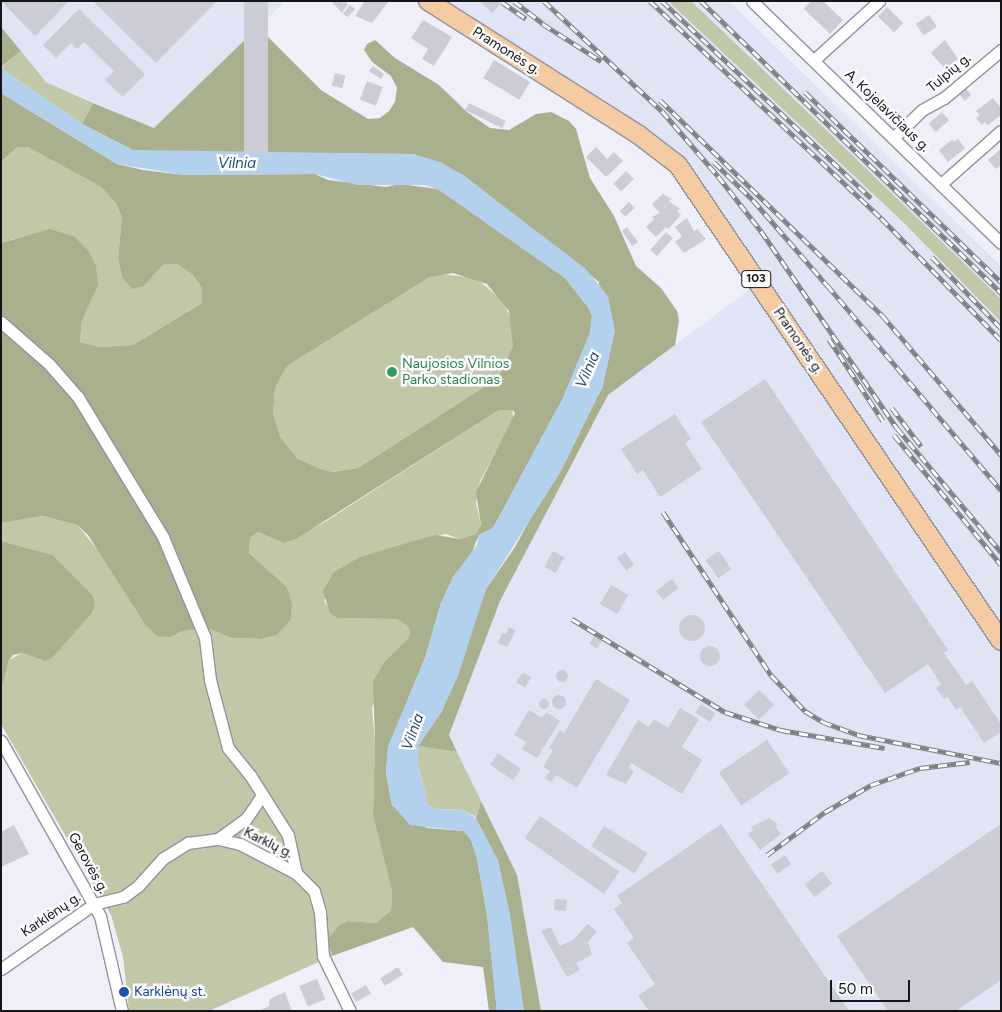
<!DOCTYPE html>
<html>
<head>
<meta charset="utf-8">
<style>
  body { margin:0 }
  #map { position:relative; width:1002px; height:1012px; overflow:hidden; background:#eeeff9; font-family:Figtree,sans-serif }
  div>[style] { position:absolute }
  .built>* { inset:0; background:#e1e4f4 }
  .green>* { inset:0; background:#c1c8a7 }
  .forest>* { inset:0; background:#a9b08d }
  .water>* { inset:0; background:#b3d1ec }
  .building>* { inset:0; background:#cbccd5; transform-origin:0 0 }
  .round { border-radius:50% }
  .roads { filter:drop-shadow(1px 0 #91939b) drop-shadow(-1px 0 #91939b) drop-shadow(0 1px #91939b) drop-shadow(0 -1px #91939b) }
  .street>* { height:11px; margin:-5.5px; padding:0 5.5px; transform-origin:5.5px; border-radius:5.5px; background:#fff }
  .primary>* { height:18px; margin:-9px; padding:0 9px; transform-origin:9px; border-radius:9px; background:#f5cba3 }
  .rail>* { height:5px; margin-top:-2.5px; transform-origin:0; background:repeating-linear-gradient(90deg,#fdfdff 0 9px,#7e7f85 0 18px); box-sizing:border-box; border-block:1px solid #7e7f85 }
  .dots>* { width:14px; height:14px; translate:-50% -50%; box-sizing:border-box; border:2px solid #fdfdff; border-radius:50% }
  span { translate:-50% -50%; white-space:nowrap; text-align:center; line-height:1.15; -webkit-text-stroke:5px #fdfdff; paint-order:stroke }
  .shield-label span { padding:1px 4px; background:#fdfdff; border:1px solid; border-radius:4px; -webkit-text-stroke-width:0 }
  .shield-label { font-size:12px; color:#141518; font-weight:700 }
  .street-label { font-size:14px; color:#141518 }
  .leisure-label { font-size:14px; color:#27864d }
  .left { translate:0 -50%; text-align:left }
  .transit-label { font-size:14px; color:#164399 }
  .water-label { font-size:15px; color:#1f4c71; font-style:italic }
  .frame { position:absolute; inset:0; border:2px solid #141518; pointer-events:none }
  .scale { position:absolute; left:830px; top:980px; width:80px; height:22px; box-sizing:border-box; border:2px solid #141518; border-top:0; padding-left:6px; font-size:15px; line-height:18px; white-space:nowrap; color:#141518; -webkit-text-stroke:4px #fdfdff; paint-order:stroke }
</style>
</head>
<body>
<div id="map">
  <div class="built">
    <i style="clip-path:polygon(1px 1px,285px 1px,154px 128px,46px 82px,1px 27px)"></i>
    <i style="clip-path:polygon(439px 1px,668px 1px,905px 224px,1001px 322px,1001px 627px,689px 166px,664px 142px)"></i>
    <i style="clip-path:polygon(691px 1px,729px 1px,1001px 266px,1001px 299px)"></i>
    <i style="clip-path:polygon(753px 287px,1001px 653px,1001px 1011px,541px 1011px,517px 875px,449px 736px,500px 601px,608px 395px)"></i>
  </div>
  <div class="green">
    <i style="clip-path:polygon(668px 1px,691px 1px,819px 123px,1001px 299px,1001px 322px,905px 224px)"></i>
    <i style="clip-path:polygon(21px 51px,46px 82px,93px 103px,82px 124px,1px 68px)"></i>
    <i style="clip-path:polygon(17px 147px,28px 147px,80px 174px,100px 186px,116px 203px,122px 218px,118px 258px,122px 277px,144px 286px,163px 265px,177px 264px,192px 274px,202px 288px,202px 303px,133px 345px,99px 347px,80px 342px,82px 320px,24px 236px,1px 243px,1px 162px)"></i>
    <i style="clip-path:polygon(441px 274px,476px 278px,503px 301px,513px 323px,513px 346px,498px 378px,358px 468px,333px 472px,320px 469px,297px 458px,281px 438px,273px 414px,275px 388px,287px 366px,430px 277px)"></i>
    <i style="clip-path:polygon(499px 410px,512px 410px,514px 420px,480px 481px,476px 503px,481px 525px,476px 534px,460px 539px,446px 534px,359px 557px,334px 572px,324px 601px,337px 618px,397px 619px,409px 626px,410px 631px,409px 637px,386px 660px,372px 709px,375px 740px,373px 816px,392px 891px,391px 910px,376px 923px,348px 921px,339px 925px,328px 939px,332px 956px,209px 1011px,129px 1011px,123px 957px,111px 915px,1px 724px,1px 692px,9px 660px,22px 653px,45px 661px,95px 603px,92px 596px,53px 555px,1px 541px,1px 523px,43px 516px,77px 525px,170px 637px,183px 631px,210px 629px,231px 638px,261px 639px,277px 635px,292px 603px,287px 587px,249px 553px,250px 538px,258px 532px,284px 543px,323px 523px)"></i>
    <i style="clip-path:polygon(418px 746px,457px 752px,481px 801px,476px 817px,463px 810px,436px 809px,428px 805px,418px 765px)"></i>
  </div>
  <div class="forest">
    <i style="clip-path:polygon(1px 27px,21px 51px,1px 67px)"></i>
    <i style="clip-path:polygon(258px 27px,321px 90px,368px 119px,380px 118px,389px 111px,395px 102px,397px 88px,391px 76px,372px 62px,364px 50px,367px 44px,375px 40px,395px 58px,439px 85px,467px 112px,490px 128px,509px 130px,536px 114px,551px 112px,569px 121px,576px 129px,590px 178px,614px 216px,636px 266px,661px 288px,677px 311px,679px 321px,675px 345px,608px 395px,500px 601px,449px 735px,457px 752px,418px 746px,442px 711px,486px 589px,515px 547px,603px 386px,599px 282px,463px 175px,413px 154px,154px 152px,133px 150px,82px 124px,93px 103px,154px 128px)"></i>
    <i style="clip-path:polygon(evenodd,1px 93px,117px 164px,143px 170px,184px 175px,315px 174px,328px 180px,386px 187px,399px 184px,438px 189px,565px 278px,588px 307px,592px 316px,590px 333px,563px 398px,493px 528px,477px 539px,471px 555px,453px 577px,441px 603px,425px 658px,388px 747px,386px 773px,392px 805px,427px 828px,464px 831px,471px 840px,477px 858px,487px 915px,497px 1011px,489px 1011px,483px 967px,443px 962px,413px 927px,332px 956px,328px 939px,339px 925px,348px 921px,376px 923px,391px 910px,392px 891px,373px 816px,375px 740px,373px 681px,386px 660px,409px 637px,410px 631px,408px 626px,397px 619px,337px 618px,330px 613px,323px 591px,334px 572px,359px 557px,435px 535px,460px 539px,476px 534px,481px 525px,476px 492px,515px 413px,512px 410px,499px 410px,296px 539px,284px 543px,258px 532px,250px 538px,249px 553px,287px 587px,292px 603px,291px 619px,277px 635px,261px 639px,231px 638px,210px 629px,183px 631px,170px 637px,157px 636px,145px 624px,88px 535px,77px 525px,43px 516px,1px 523px,1px 243px,50px 229px,75px 237px,89px 252px,96px 266px,98px 285px,82px 320px,80px 342px,99px 347px,133px 345px,202px 303px,202px 288px,192px 274px,177px 264px,163px 265px,144px 286px,132px 289px,122px 277px,118px 258px,122px 218px,116px 203px,100px 186px,28px 147px,17px 147px,1px 162px,1px 93px,453px 273px,487px 284px,509px 311px,513px 346px,498px 378px,358px 468px,333px 472px,320px 469px,297px 458px,281px 438px,273px 414px,275px 388px,287px 366px,430px 277px,453px 273px)"></i>
    <i style="clip-path:polygon(1px 541px,53px 555px,93px 596px,95px 603px,92px 613px,52px 658px,45px 661px,22px 653px,13px 655px,9px 660px,1px 692px)"></i>
    <i style="clip-path:polygon(481px 801px,517px 875px,541px 1011px,524px 1011px,476px 818px)"></i>
  </div>
  <div class="water">
    <i style="clip-path:polygon(1px 68px,82px 124px,133px 150px,413px 154px,440px 162px,463px 175px,586px 269px,608px 296px,615px 331px,603px 386px,560px 473px,486px 589px,458px 676px,442px 711px,418px 746px,418px 765px,428px 805px,436px 809px,463px 810px,476px 818px,498px 860px,510px 914px,524px 1011px,497px 1011px,487px 915px,477px 858px,471px 840px,463px 831px,410px 825px,392px 805px,386px 773px,388px 747px,425px 658px,441px 603px,453px 577px,477px 545px,478px 535px,493px 528px,563px 398px,590px 333px,592px 316px,588px 307px,565px 278px,438px 189px,424px 185px,357px 185px,315px 174px,184px 175px,117px 164px,1px 93px)"></i>
  </div>
  <div class="building">
    <i style="clip-path:polygon(1px 1px,69px 1px,35px 36px)"></i>
    <i style="clip-path:polygon(93px 1px,217px 1px,156px 63px)"></i>
    <i style="left:244px;top:1px;width:24px;height:153px"></i>
    <i style="clip-path:polygon(331px 1px,344px 1px,348px 4px,342px 13px)"></i>
    <i style="clip-path:polygon(365px 1px,389px 1px,372px 23px,355px 16px)"></i>
    <i style="clip-path:polygon(480px 1px,503px 1px,492px 13px)"></i>
    <i style="clip-path:polygon(811px 1px,823px 1px,843px 20px,830px 34px,804px 9px)"></i>
    <i style="clip-path:polygon(350px 5px,355px 9px,348px 17px,343px 14px)"></i>
    <i style="left:887px;top:7px;width:23px;height:13px;rotate:45deg"></i>
    <i style="clip-path:polygon(79px 9px,145px 74px,123px 97px,105px 80px,114px 71px,84px 42px,77px 49px,71px 43px,56px 58px,43px 45px)"></i>
    <i style="left:929px;top:15px;width:14px;height:16px;rotate:56deg"></i>
    <i style="clip-path:polygon(423px 20px,452px 37px,434px 66px,422px 59px,428px 49px,411px 38px)"></i>
    <i style="clip-path:polygon(945px 40px,958px 59px,946px 70px,931px 53px)"></i>
    <i style="left:494px;top:60px;width:42px;height:21px;rotate:31deg"></i>
    <i style="clip-path:polygon(373px 66px,384px 74px,381px 79px,369px 71px)"></i>
    <i style="left:335px;top:73px;width:11px;height:13px;rotate:15deg"></i>
    <i style="left:367px;top:81px;width:17px;height:20px;rotate:21deg"></i>
    <i style="clip-path:polygon(965px 87px,971px 95px,965px 101px,958px 93px)"></i>
    <i style="clip-path:polygon(993px 98px,1001px 108px,1001px 115px,988px 125px,985px 122px,982px 125px,976px 118px,980px 115px,976px 111px)"></i>
    <i style="left:469px;top:103px;width:41px;height:8px;rotate:26deg"></i>
    <i style="left:942px;top:112px;width:11px;height:18px;rotate:49deg"></i>
    <i style="clip-path:polygon(958px 139px,965px 148px,948px 162px,939px 150px,952px 140px,954px 142px)"></i>
    <i style="clip-path:polygon(596px 147px,607px 159px,614px 152px,623px 161px,606px 177px,586px 157px)"></i>
    <i style="clip-path:polygon(1001px 149px,1001px 165px,996px 169px,988px 160px)"></i>
    <i style="left:626px;top:171px;width:11px;height:18px;rotate:45deg"></i>
    <i style="clip-path:polygon(663px 194px,672px 199px,669px 201px,680px 209px,677px 211px,681px 215px,668px 229px,666px 227px,656px 237px,646px 227px,654px 219px,652px 217px,660px 213px,652px 204px)"></i>
    <i style="left:629px;top:202px;width:8px;height:13px;rotate:45deg"></i>
    <i style="clip-path:polygon(687px 218px,694px 231px,697px 229px,706px 239px,684px 253px,675px 242px,682px 236px,675px 227px)"></i>
    <i style="clip-path:polygon(627px 227px,638px 242px,632px 246px,622px 231px)"></i>
    <i style="left:666px;top:232px;width:9px;height:24px;rotate:41deg"></i>
    <i style="clip-path:polygon(765px 379px,948px 650px,944px 653px,966px 685px,972px 681px,1001px 724px,1001px 732px,984px 743px,960px 707px,956px 710px,948px 697px,944px 699px,936px 688px,941px 684px,928px 664px,885px 693px,701px 422px)"></i>
    <i style="clip-path:polygon(675px 414px,691px 439px,685px 443px,702px 469px,660px 497px,643px 470px,637px 474px,621px 449px)"></i>
    <i style="left:553px;top:551px;width:13px;height:18px;rotate:29deg"></i>
    <i style="left:719px;top:551px;width:22px;height:16px;rotate:56deg"></i>
    <i style="left:625px;top:552px;width:16px;height:10px;rotate:55deg"></i>
    <i style="left:672px;top:579px;width:11px;height:20px;rotate:52deg"></i>
    <i style="left:611px;top:585px;width:20px;height:22px;rotate:30deg"></i>
    <i class="round" style="left:679px;top:615px;width:26px;height:26px"></i>
    <i style="clip-path:polygon(509px 627px,516px 630px,507px 647px,498px 643px,502px 633px,506px 634px)"></i>
    <i style="left:594px;top:636px;width:9px;height:9px;rotate:32deg"></i>
    <i class="round" style="left:700px;top:646px;width:20px;height:20px"></i>
    <i class="round" style="left:556px;top:670px;width:12px;height:12px"></i>
    <i style="clip-path:polygon(523px 672px,531px 677px,525px 688px,516px 682px)"></i>
    <i style="clip-path:polygon(596px 679px,630px 700px,577px 788px,556px 775px,551px 782px,545px 778px,550px 771px,543px 767px,553px 750px,549px 748px,560px 730px,564px 733px)"></i>
    <i style="left:759px;top:690px;width:21px;height:21px;rotate:45deg"></i>
    <i class="round" style="left:552px;top:695px;width:14px;height:14px"></i>
    <i class="round" style="left:539px;top:699px;width:10px;height:10px"></i>
    <i style="left:701px;top:704px;width:17px;height:10px;rotate:33deg"></i>
    <i style="clip-path:polygon(680px 708px,699px 719px,682px 747px,702px 760px,682px 794px,631px 763px,628px 768px,634px 771px,626px 784px,606px 775px,638px 720px,649px 727px,654px 719px,668px 728px)"></i>
    <i style="clip-path:polygon(529px 710px,542px 718px,546px 712px,560px 721px,537px 758px,522px 749px,526px 742px,514px 735px)"></i>
    <i style="left:767px;top:740px;width:40px;height:58px;rotate:56deg"></i>
    <i style="left:498px;top:753px;width:28px;height:14px;rotate:35deg"></i>
    <i style="left:540px;top:816px;width:97px;height:27px;rotate:35deg"></i>
    <i style="clip-path:polygon(769px 818px,778px 824px,775px 826px,781px 834px,760px 850px,748px 834px,753px 830px,751px 827px)"></i>
    <i style="clip-path:polygon(721px 824px,849px 1011px,649px 1011px,638px 996px,655px 984px,627px 943px,634px 938px,614px 909px,622px 903px,617px 896px)"></i>
    <i style="clip-path:polygon(1001px 824px,1001px 980px,956px 1011px,888px 1011px,837px 936px)"></i>
    <i style="clip-path:polygon(14px 825px,29px 854px,1px 867px,1px 832px)"></i>
    <i style="left:604px;top:826px;width:51px;height:24px;rotate:32deg"></i>
    <i style="left:785px;top:855px;width:11px;height:17px;rotate:56deg"></i>
    <i style="left:822px;top:871px;width:16px;height:22px;rotate:52deg"></i>
    <i style="left:555px;top:899px;width:12px;height:11px;rotate:5deg"></i>
    <i style="clip-path:polygon(588px 924px,597px 932px,588px 942px,592px 955px,576px 963px,580px 970px,567px 977px,541px 931px,551px 927px,560px 946px,573px 940px)"></i>
    <i style="left:398px;top:967px;width:9px;height:21px;rotate:58deg"></i>
    <i style="left:317px;top:979px;width:22px;height:19px;rotate:68deg"></i>
    <i style="left:366px;top:985px;width:10px;height:17px;rotate:61deg"></i>
    <i style="clip-path:polygon(285px 992px,292px 1011px,259px 1011px,269px 1006px,270px 999px)"></i>
  </div>
  <div class="roads">
    <div class="street">
      <i style="left:752px;top:1px;width:347px;rotate:44.2deg"></i>
      <i style="left:814px;top:60px;width:88px;rotate:-42.2deg"></i>
      <i style="left:893px;top:138px;width:40px;rotate:-44deg"></i>
      <i style="left:922px;top:110px;width:25px;rotate:-29deg"></i>
      <i style="left:944px;top:98px;width:75px;rotate:-40.1deg"></i>
      <i style="left:941px;top:184px;width:80px;rotate:-41.5deg"></i>
      <i style="left:1px;top:322px;width:64px;rotate:41.2deg"></i>
      <i style="left:49px;top:364px;width:44px;rotate:48.7deg"></i>
      <i style="left:78px;top:397px;width:164px;rotate:58.7deg"></i>
      <i style="left:163px;top:537px;width:109px;rotate:67.4deg"></i>
      <i style="left:205px;top:638px;width:42px;rotate:83.2deg"></i>
      <i style="left:210px;top:680px;width:70px;rotate:75.2deg"></i>
      <i style="left:228px;top:748px;width:35px;rotate:51deg"></i>
      <i style="left:250px;top:775px;width:71px;rotate:57.7deg"></i>
      <i style="left:288px;top:835px;width:39px;rotate:78deg"></i>
      <i style="left:1px;top:741px;width:201px;rotate:60.5deg"></i>
      <i style="left:100px;top:916px;width:98px;rotate:77deg"></i>
      <i style="left:218px;top:839px;width:34px;rotate:-36deg"></i>
      <i style="left:246px;top:819px;width:29px;rotate:-56deg"></i>
      <i style="left:1px;top:969px;width:113px;rotate:-35deg"></i>
      <i style="left:94px;top:904px;width:30px;rotate:-14deg"></i>
      <i style="left:123px;top:897px;width:19px;rotate:-36deg"></i>
      <i style="left:138px;top:886px;width:36px;rotate:-48deg"></i>
      <i style="left:162px;top:859px;width:31px;rotate:-32deg"></i>
      <i style="left:188px;top:843px;width:30px;rotate:-8deg"></i>
      <i style="left:218px;top:839px;width:23px;rotate:13deg"></i>
      <i style="left:240px;top:844px;width:63px;rotate:27.4deg"></i>
      <i style="left:296px;top:873px;width:25px;rotate:45deg"></i>
      <i style="left:314px;top:891px;width:22px;rotate:74deg"></i>
      <i style="left:320px;top:912px;width:44px;rotate:86.1deg"></i>
      <i style="left:323px;top:956px;width:61px;rotate:63.9deg"></i>
    </div>
    <div class="primary">
      <i style="left:428px;top:1px;width:250px;rotate:32.4deg"></i>
      <i style="left:639px;top:135px;width:49px;rotate:37.6deg"></i>
      <i style="left:678px;top:165px;width:575px;rotate:55.84deg"></i>
    </div>
  </div>
  <div class="rail">
    <i style="left:514px;top:1px;width:37px;rotate:38deg"></i>
    <i style="left:543px;top:24px;width:69px;rotate:32.5deg"></i>
    <i style="left:544px;top:1px;width:161px;rotate:43deg"></i>
    <i style="left:662px;top:111px;width:86px;rotate:49.3deg"></i>
    <i style="left:718px;top:176px;width:70px;rotate:52deg"></i>
    <i style="left:761px;top:231px;width:239px;rotate:55.4deg"></i>
    <i style="left:897px;top:428px;width:162px;rotate:50deg"></i>
    <i style="left:650px;top:1px;width:317px;rotate:43.2deg"></i>
    <i style="left:881px;top:218px;width:171px;rotate:45.5deg"></i>
    <i style="left:662px;top:1px;width:287px;rotate:43.3deg"></i>
    <i style="left:701px;top:1px;width:419px;rotate:44.2deg"></i>
    <i style="left:502px;top:2px;width:29px;rotate:35deg"></i>
    <i style="left:805px;top:92px;width:273px;rotate:44.1deg"></i>
    <i style="left:660px;top:100px;width:309px;rotate:44.1deg"></i>
    <i style="left:882px;top:315px;width:184px;rotate:49.6deg"></i>
    <i style="left:714px;top:162px;width:54px;rotate:44.3deg"></i>
    <i style="left:753px;top:200px;width:113px;rotate:49deg"></i>
    <i style="left:827px;top:285px;width:269px;rotate:49.7deg"></i>
    <i style="left:932px;top:257px;width:99px;rotate:45.8deg"></i>
    <i style="left:829px;top:339px;width:98px;rotate:56.6deg"></i>
    <i style="left:892px;top:408px;width:48px;rotate:52.7deg"></i>
    <i style="left:894px;top:435px;width:168px;rotate:50.5deg"></i>
    <i style="left:663px;top:512px;width:196px;rotate:56.5deg"></i>
    <i style="left:771px;top:675px;width:50px;rotate:46.6deg"></i>
    <i style="left:805px;top:711px;width:21px;rotate:31deg"></i>
    <i style="left:823px;top:722px;width:37px;rotate:20deg"></i>
    <i style="left:858px;top:735px;width:146px;rotate:11.1deg"></i>
    <i style="left:572px;top:619px;width:179px;rotate:31.3deg"></i>
    <i style="left:725px;top:712px;width:59px;rotate:17.8deg"></i>
    <i style="left:781px;top:730px;width:105px;rotate:9.9deg"></i>
    <i style="left:767px;top:855px;width:72px;rotate:-36.6deg"></i>
    <i style="left:825px;top:812px;width:53px;rotate:-30.4deg"></i>
    <i style="left:871px;top:785px;width:52px;rotate:-19.1deg"></i>
    <i style="left:920px;top:768px;width:50px;rotate:-6.8deg"></i>
  </div>
  <div class="dots">
    <i style="left:392px;top:372px;background:#2e9e5b"></i>
    <i style="left:124px;top:992px;background:#1a4fb4"></i>
  </div>
  <div class="shield-label">
    <span style="left:756px;top:279px">103</span>
  </div>
  <div class="street-label">
    <span style="left:506px;top:51px;rotate:32deg">Pramonės g.</span>
    <span style="left:949px;top:73px;rotate:-40deg">Tulpių g.</span>
    <span style="left:887px;top:111px;rotate:44deg">A. Kojelavičiaus g.</span>
    <span style="left:798px;top:341px;rotate:56deg">Pramonės g.</span>
    <span style="left:268px;top:843px;rotate:26deg">Karklų g.</span>
    <span style="left:88px;top:863px;rotate:61deg">Gerovės g.</span>
    <span style="left:51px;top:915px;rotate:-34deg">Karklėnų g.</span>
  </div>
  <div class="leisure-label">
    <span class="left" style="left:402px;top:372px">Naujosios Vilnios<br>Parko stadionas</span>
  </div>
  <div class="transit-label">
    <span class="left" style="left:134px;top:992px">Karklėnų st.</span>
  </div>
  <div class="water-label">
    <span style="left:237px;top:164px">Vilnia</span>
    <span style="left:588px;top:370px;rotate:-66deg">Vilnia</span>
    <span style="left:413px;top:732px;rotate:-70deg">Vilnia</span>
  </div>
  <div class="frame"></div>
  <div class="scale">50 m</div>
</div>
</body>
</html>
